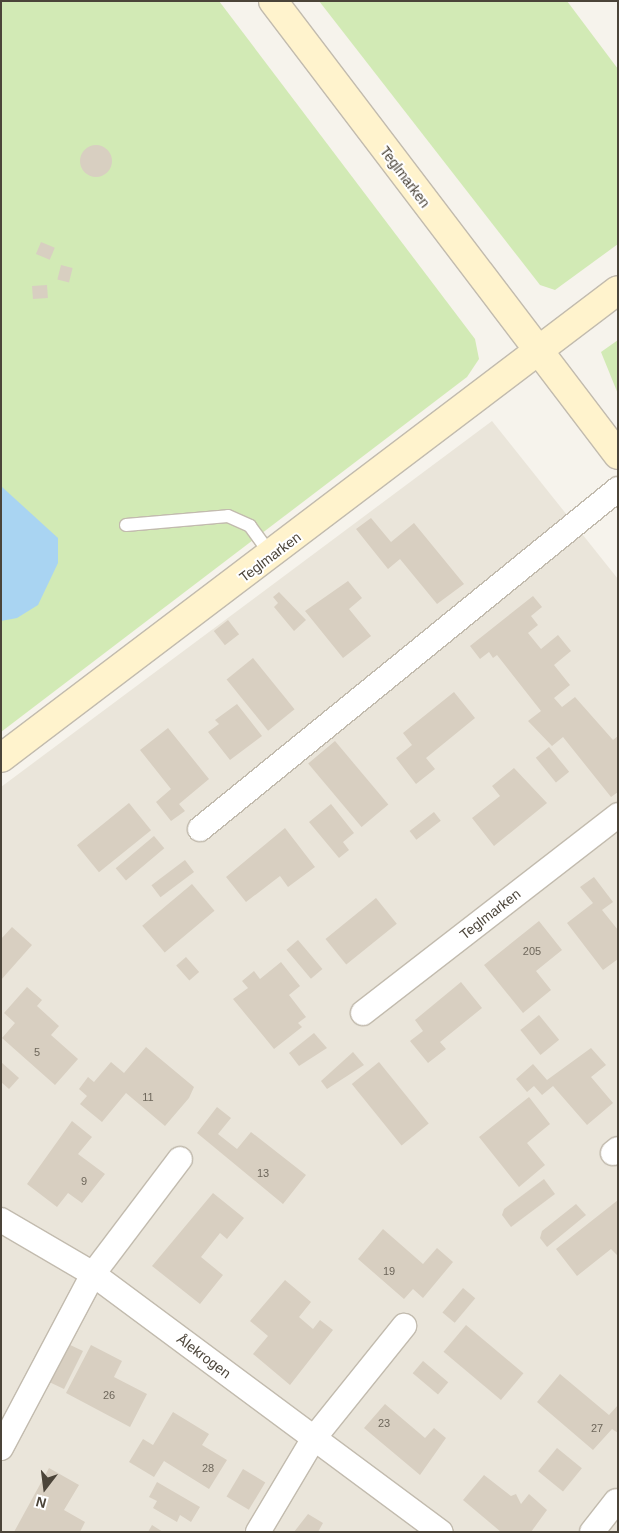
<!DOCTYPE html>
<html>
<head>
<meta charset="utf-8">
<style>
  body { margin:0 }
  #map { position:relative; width:619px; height:1533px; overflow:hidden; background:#f6f3ec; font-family:Arial,sans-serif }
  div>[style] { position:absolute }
  .residential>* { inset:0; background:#eae5da }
  .green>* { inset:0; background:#d2eab5 }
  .water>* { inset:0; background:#a9d4f2 }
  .building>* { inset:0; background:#d8cfc1; transform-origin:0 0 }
  .round { border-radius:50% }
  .roads { filter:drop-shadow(1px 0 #c2bbae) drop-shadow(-1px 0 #c2bbae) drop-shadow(0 1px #c2bbae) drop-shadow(0 -1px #c2bbae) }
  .lane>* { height:12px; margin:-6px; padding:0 6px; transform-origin:6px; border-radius:6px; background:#fff }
  .street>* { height:24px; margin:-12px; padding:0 12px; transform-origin:12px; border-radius:12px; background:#fff }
  .secondary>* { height:28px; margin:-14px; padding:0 14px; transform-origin:14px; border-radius:14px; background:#fff3cd }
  span { translate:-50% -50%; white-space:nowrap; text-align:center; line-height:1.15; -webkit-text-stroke:4px #fff; paint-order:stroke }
  .number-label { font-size:11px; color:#6e675b }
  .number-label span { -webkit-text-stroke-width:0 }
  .street-label { font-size:14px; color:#4b4439 }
  .frame { position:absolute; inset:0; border:2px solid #4b4439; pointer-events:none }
  .north { position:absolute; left:20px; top:1463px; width:50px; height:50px; -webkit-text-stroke:4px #fff; paint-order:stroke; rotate:195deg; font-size:14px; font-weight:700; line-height:20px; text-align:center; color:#4b4439 }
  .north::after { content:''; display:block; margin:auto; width:18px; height:22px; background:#4b4439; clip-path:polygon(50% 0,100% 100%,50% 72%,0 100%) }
</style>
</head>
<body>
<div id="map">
  <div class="residential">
    <i style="clip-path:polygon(492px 421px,618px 579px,618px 1532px,1px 1532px,1px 787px)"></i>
  </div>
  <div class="green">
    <i style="clip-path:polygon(1px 1px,219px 1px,475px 339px,479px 359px,467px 377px,1px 732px)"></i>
    <i style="clip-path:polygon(319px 1px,567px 1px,618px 69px,618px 244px,555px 290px,540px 285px)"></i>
    <i style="clip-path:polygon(618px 340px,618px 394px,601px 352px)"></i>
  </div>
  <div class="water">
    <i style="clip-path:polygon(1px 486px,58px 538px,58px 563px,38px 605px,17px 618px,1px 621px)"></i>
  </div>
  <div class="building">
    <i class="round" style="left:80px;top:145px;width:32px;height:32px"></i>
    <i style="left:41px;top:242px;width:15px;height:13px;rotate:23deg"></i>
    <i style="left:61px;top:265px;width:12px;height:15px;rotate:14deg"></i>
    <i style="left:47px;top:285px;width:13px;height:15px;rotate:86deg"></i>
    <i style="clip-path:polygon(371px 518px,391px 542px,414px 523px,464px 584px,437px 604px,400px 559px,388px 569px,356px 529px)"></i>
    <i style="clip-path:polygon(348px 581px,362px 598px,349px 609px,371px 636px,343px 658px,305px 611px)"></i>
    <i style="clip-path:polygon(279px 592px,306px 620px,294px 631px,274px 607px,278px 603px,273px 597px)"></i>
    <i style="clip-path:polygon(533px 596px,542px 607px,531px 616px,538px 625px,528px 633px,541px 649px,558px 635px,571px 651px,554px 665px,570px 685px,554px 698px,562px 707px,575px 697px,613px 740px,618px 736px,618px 792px,611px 797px,563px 737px,552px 746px,528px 721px,541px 711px,497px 655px,493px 658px,489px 652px,480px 659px,470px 646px)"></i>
    <i style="left:228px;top:620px;width:18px;height:18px;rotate:52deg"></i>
    <i style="left:253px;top:658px;width:66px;height:34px;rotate:51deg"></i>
    <i style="clip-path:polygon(454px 692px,475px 718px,426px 758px,435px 769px,416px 784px,396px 758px,412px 745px,403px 733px)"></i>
    <i style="clip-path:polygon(237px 704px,262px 736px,230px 760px,208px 732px,219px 724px,215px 720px)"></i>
    <i style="clip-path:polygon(168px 728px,209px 779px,179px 804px,185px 811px,171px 821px,156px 802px,171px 789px,140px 750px)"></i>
    <i style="left:335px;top:741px;width:83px;height:35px;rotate:50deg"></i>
    <i style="left:549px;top:747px;width:32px;height:17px;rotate:51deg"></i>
    <i style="clip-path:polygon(514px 768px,547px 803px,494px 846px,472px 818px,500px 796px,492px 786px)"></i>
    <i style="left:129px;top:803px;width:35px;height:67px;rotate:51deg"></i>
    <i style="clip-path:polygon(331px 804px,354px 833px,343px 842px,349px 850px,339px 858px,309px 822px)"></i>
    <i style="left:434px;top:812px;width:11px;height:31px;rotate:52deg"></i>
    <i style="clip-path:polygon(285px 828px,315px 867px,288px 887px,280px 876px,246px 902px,226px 877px)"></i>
    <i style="left:154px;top:836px;width:16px;height:50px;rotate:50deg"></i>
    <i style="left:185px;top:860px;width:15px;height:42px;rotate:53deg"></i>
    <i style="clip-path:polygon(594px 877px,613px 902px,602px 910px,618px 930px,618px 959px,603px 970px,567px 923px,593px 903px,580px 887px)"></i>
    <i style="left:192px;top:884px;width:35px;height:65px;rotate:50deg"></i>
    <i style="left:376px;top:898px;width:33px;height:65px;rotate:51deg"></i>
    <i style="clip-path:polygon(539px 921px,562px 950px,536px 971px,551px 990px,523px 1013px,484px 965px)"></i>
    <i style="clip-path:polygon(12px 927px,32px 945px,1px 980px,1px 939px)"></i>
    <i style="left:298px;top:940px;width:38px;height:15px;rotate:50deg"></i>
    <i style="left:186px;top:957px;width:20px;height:13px;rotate:49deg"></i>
    <i style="clip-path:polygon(281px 962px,300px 986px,289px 995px,306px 1017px,298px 1023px,302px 1027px,274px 1049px,233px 999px,248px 988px,242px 981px,254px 971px,260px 979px)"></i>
    <i style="clip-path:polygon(461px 982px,482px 1008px,440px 1042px,446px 1049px,428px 1063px,410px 1041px,423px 1031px,415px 1020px)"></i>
    <i style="clip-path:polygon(27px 987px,42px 1000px,37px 1006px,59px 1026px,51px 1035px,78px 1059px,55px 1085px,2px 1038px,15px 1023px,4px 1013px)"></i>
    <i style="left:539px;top:1015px;width:32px;height:24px;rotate:51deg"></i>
    <i style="clip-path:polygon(314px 1033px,327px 1048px,299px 1066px,289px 1053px)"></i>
    <i style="clip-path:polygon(146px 1047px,194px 1087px,189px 1098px,165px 1126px,126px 1093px,102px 1122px,80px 1104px,87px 1096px,79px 1089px,88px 1077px,94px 1082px,111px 1062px,124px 1073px)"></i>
    <i style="clip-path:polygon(591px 1048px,606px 1065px,591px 1077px,613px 1103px,587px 1125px,553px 1086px,542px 1095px,534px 1086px,527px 1092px,516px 1079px,533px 1064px,547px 1080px)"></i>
    <i style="clip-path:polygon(353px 1052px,364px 1065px,327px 1089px,321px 1081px)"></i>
    <i style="clip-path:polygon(1px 1062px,19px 1078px,9px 1089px,1px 1082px)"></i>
    <i style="left:379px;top:1062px;width:79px;height:35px;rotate:51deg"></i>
    <i style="clip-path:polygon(529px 1097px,550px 1124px,527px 1143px,545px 1165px,519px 1187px,479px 1137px)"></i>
    <i style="clip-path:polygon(217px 1107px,231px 1118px,218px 1134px,237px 1149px,251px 1132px,306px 1175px,283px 1204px,197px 1133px)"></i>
    <i style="clip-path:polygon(72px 1121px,92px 1137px,78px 1154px,105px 1174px,82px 1203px,68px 1193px,57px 1207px,27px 1184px)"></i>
    <i style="clip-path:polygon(544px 1179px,555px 1194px,511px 1227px,502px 1215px,504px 1209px)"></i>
    <i style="clip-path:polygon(213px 1193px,244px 1218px,227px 1239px,220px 1233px,201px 1257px,223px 1275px,200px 1304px,152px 1266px)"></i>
    <i style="clip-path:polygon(618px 1200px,618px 1256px,611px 1249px,577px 1276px,556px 1249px)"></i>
    <i style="clip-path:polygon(576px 1204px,586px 1215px,547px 1247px,540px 1238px,542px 1231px)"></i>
    <i style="clip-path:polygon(383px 1229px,423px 1264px,437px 1248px,453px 1262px,423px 1298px,413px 1289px,404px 1299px,358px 1259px)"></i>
    <i style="clip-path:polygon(285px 1280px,311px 1302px,299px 1317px,313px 1329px,320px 1320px,333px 1330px,290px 1385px,253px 1354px,268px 1336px,250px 1321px)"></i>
    <i style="left:463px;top:1288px;width:16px;height:32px;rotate:40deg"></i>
    <i style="left:466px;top:1325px;width:75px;height:35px;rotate:40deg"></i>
    <i style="clip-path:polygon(68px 1344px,83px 1351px,64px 1389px,45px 1380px)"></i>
    <i style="clip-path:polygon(91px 1345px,122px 1361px,114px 1377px,147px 1394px,130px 1427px,66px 1393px)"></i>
    <i style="left:423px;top:1361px;width:33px;height:16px;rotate:40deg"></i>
    <i style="clip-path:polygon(560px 1374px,609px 1415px,618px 1405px,618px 1433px,612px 1429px,593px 1450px,537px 1402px)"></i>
    <i style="clip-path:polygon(385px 1404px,425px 1438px,434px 1428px,446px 1438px,420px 1475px,364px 1428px)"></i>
    <i style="clip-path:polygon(173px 1412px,209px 1434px,202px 1445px,227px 1460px,209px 1489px,164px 1461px,154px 1477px,129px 1462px,143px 1439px,153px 1445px)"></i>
    <i style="left:557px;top:1448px;width:32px;height:30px;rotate:39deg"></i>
    <i style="clip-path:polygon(49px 1468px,79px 1485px,64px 1510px,85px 1522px,80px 1532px,14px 1532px)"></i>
    <i style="left:243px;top:1469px;width:26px;height:32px;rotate:31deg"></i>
    <i style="clip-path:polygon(484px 1475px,511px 1496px,516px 1494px,521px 1504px,529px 1494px,547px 1510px,531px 1532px,501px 1532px,463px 1500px)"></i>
    <i style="clip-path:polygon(157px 1482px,200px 1507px,191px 1522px,180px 1515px,177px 1522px,153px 1508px,157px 1501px,149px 1497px)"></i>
    <i style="clip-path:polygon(308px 1514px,323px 1523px,318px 1532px,294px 1532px)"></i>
    <i style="clip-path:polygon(152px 1525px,163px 1532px,148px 1532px)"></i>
  </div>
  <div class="roads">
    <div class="lane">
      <i style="left:126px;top:525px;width:102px;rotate:-5deg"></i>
      <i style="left:228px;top:516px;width:24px;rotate:24deg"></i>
      <i style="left:250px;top:526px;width:36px;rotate:54deg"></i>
    </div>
    <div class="street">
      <i style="left:200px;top:829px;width:539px;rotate:-39.12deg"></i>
      <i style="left:363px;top:1013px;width:323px;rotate:-37.8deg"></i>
      <i style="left:613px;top:1153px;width:6px;rotate:-39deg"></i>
      <i style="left:1px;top:1220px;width:107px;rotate:30.4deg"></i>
      <i style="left:93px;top:1274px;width:433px;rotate:36.6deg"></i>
      <i style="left:1px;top:1448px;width:197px;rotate:-62.1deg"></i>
      <i style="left:93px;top:1274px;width:144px;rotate:-52.9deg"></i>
      <i style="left:258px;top:1532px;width:109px;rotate:-59.2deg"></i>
      <i style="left:314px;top:1438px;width:144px;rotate:-51.2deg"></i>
      <i style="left:592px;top:1532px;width:39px;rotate:-52deg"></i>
    </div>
    <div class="secondary">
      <i style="left:273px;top:1px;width:570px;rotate:52.77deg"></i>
      <i style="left:1px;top:758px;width:774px;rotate:-37.18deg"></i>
    </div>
  </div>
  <div class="number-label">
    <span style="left:532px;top:951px">205</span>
    <span style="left:37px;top:1052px">5</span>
    <span style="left:148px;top:1097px">11</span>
    <span style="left:263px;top:1173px">13</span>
    <span style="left:84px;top:1181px">9</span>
    <span style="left:389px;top:1271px">19</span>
    <span style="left:109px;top:1395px">26</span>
    <span style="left:384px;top:1423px">23</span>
    <span style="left:597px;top:1428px">27</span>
    <span style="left:208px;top:1468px">28</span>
  </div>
  <div class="street-label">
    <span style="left:405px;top:177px;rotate:53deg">Teglmarken</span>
    <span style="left:270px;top:557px;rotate:-37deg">Teglmarken</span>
    <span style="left:490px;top:914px;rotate:-38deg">Teglmarken</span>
    <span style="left:204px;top:1356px;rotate:37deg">Ålekrogen</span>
  </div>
  <div class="frame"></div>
  <div class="north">N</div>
</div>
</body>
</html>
